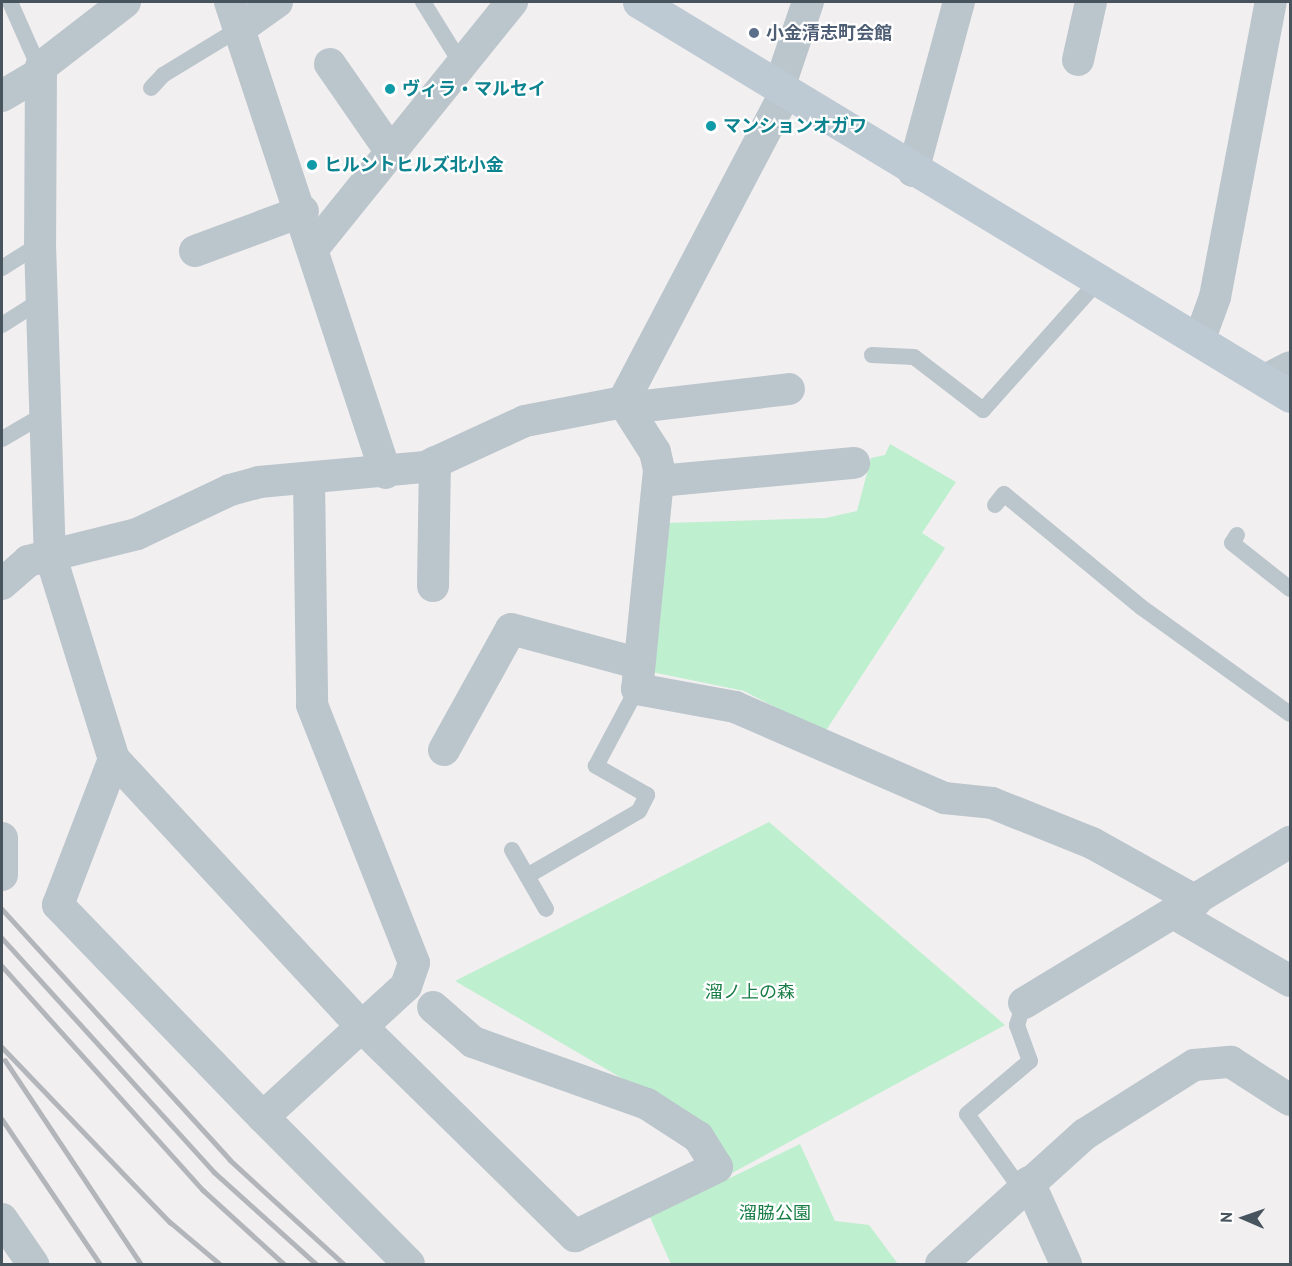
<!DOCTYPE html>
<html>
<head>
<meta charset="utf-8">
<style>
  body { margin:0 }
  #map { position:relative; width:1292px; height:1266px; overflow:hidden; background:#f2eff0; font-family:"PT Sans","Noto Sans JP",sans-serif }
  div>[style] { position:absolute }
  .green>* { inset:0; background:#beefcf }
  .lane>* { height:16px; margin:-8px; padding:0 8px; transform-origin:8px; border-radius:8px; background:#bbc5cc }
  .street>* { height:32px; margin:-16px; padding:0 16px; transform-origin:16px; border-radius:16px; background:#bbc5cc }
  .secondary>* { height:33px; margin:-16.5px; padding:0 16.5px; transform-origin:16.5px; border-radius:16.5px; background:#bdc9d3 }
  .rail>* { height:4.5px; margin:-2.25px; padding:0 2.25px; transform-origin:2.25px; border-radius:2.25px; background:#b2b5ba }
  .dots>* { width:16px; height:16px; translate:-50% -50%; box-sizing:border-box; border:3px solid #fff; border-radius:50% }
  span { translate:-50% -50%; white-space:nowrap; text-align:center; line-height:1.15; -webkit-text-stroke:4.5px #fff; paint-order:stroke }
  .service-label { font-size:18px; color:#4e5e75; font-weight:700 }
  .left { translate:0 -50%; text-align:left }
  .culture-label { font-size:18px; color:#0d838f; font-weight:700 }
  .park-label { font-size:18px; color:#187e46 }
  .frame { position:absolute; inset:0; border:3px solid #47545d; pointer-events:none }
  .north { position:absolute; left:1214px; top:1188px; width:60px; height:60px; -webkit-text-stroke:4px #fff; paint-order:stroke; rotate:272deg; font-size:16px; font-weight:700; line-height:24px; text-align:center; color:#47545d }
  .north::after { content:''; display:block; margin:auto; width:21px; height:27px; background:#47545d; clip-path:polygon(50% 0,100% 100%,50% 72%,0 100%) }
</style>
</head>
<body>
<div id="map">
  <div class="green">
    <i style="clip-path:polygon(890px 444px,956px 482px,922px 533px,945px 548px,827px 729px,823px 732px,744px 691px,652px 672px,667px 523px,826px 518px,857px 511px,871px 458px,885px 455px)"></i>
    <i style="clip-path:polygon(769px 822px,1005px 1025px,732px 1173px,709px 1129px,455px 981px)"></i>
    <i style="clip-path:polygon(800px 1144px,835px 1221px,869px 1225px,898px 1264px,671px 1264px,650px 1217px)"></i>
  </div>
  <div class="lane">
    <i style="left:10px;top:2px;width:77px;rotate:66.1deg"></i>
    <i style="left:423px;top:2px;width:74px;rotate:58.2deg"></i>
    <i style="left:151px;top:88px;width:18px;rotate:-47deg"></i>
    <i style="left:163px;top:75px;width:92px;rotate:-31.3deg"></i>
    <i style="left:2px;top:268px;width:45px;rotate:-32.3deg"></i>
    <i style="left:2px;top:325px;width:49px;rotate:-32.4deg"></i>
    <i style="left:872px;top:355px;width:42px;rotate:2.7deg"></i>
    <i style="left:914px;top:357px;width:87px;rotate:37.5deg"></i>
    <i style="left:983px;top:410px;width:174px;rotate:-48.3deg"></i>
    <i style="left:2px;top:439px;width:50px;rotate:-30.2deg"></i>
    <i style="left:995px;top:505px;width:14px;rotate:-51deg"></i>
    <i style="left:1004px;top:494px;width:178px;rotate:39.5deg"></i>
    <i style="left:1141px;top:607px;width:183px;rotate:35.7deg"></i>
    <i style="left:1237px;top:535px;width:9px;rotate:122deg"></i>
    <i style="left:1232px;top:543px;width:74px;rotate:38.4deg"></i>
    <i style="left:512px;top:850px;width:68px;rotate:60deg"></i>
    <i style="left:527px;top:876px;width:129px;rotate:-30.1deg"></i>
    <i style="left:639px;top:811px;width:18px;rotate:-63deg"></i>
    <i style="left:647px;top:795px;width:59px;rotate:-150.4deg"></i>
    <i style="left:596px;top:766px;width:87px;rotate:-62deg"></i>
    <i style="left:1021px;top:1189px;width:92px;rotate:-125.8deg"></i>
    <i style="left:967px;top:1114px;width:82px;rotate:-40.1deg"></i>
    <i style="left:1030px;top:1061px;width:38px;rotate:-110deg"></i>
    <i style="left:1017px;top:1025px;width:23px;rotate:-72deg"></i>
  </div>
  <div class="street">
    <i style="left:125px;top:2px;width:106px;rotate:142.3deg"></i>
    <i style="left:41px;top:67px;width:177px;rotate:90.3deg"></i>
    <i style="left:40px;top:244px;width:310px;rotate:88.2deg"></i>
    <i style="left:50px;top:554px;width:215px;rotate:72.7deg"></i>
    <i style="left:114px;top:759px;width:156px;rotate:111deg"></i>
    <i style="left:58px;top:905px;width:295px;rotate:46deg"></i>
    <i style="left:230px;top:2px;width:496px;rotate:71.7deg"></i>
    <i style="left:242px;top:27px;width:43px;rotate:-35.5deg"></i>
    <i style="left:1078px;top:60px;width:59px;rotate:-77.4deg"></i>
    <i style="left:330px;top:64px;width:107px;rotate:55.3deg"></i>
    <i style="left:779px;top:88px;width:91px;rotate:-71.4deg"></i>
    <i style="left:2px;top:96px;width:45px;rotate:-30.5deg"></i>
    <i style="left:913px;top:171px;width:175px;rotate:-74.8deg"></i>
    <i style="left:315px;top:246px;width:314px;rotate:-51.1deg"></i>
    <i style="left:195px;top:251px;width:115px;rotate:-20.3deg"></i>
    <i style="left:1199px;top:341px;width:47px;rotate:-70deg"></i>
    <i style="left:1215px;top:297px;width:300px;rotate:-79.3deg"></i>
    <i style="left:1265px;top:380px;width:28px;rotate:-27deg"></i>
    <i style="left:623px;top:402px;width:59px;rotate:57.4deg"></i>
    <i style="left:655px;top:452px;width:18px;rotate:77deg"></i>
    <i style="left:659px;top:470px;width:220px;rotate:95.7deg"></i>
    <i style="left:637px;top:689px;width:100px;rotate:10.4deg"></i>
    <i style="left:735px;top:707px;width:228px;rotate:23.5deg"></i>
    <i style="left:944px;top:798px;width:48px;rotate:5.9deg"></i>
    <i style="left:992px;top:803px;width:108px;rotate:21.8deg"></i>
    <i style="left:1092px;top:843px;width:119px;rotate:29.1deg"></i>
    <i style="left:628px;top:408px;width:162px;rotate:-6.7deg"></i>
    <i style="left:309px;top:478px;width:227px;rotate:89.2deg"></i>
    <i style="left:312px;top:705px;width:277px;rotate:68.4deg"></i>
    <i style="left:414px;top:963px;width:24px;rotate:109deg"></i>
    <i style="left:406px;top:986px;width:194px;rotate:137.5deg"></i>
    <i style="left:263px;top:1117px;width:207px;rotate:45.2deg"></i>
    <i style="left:659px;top:481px;width:196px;rotate:-5.3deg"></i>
    <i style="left:2px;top:584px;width:35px;rotate:-41deg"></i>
    <i style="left:28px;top:561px;width:112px;rotate:-13.9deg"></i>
    <i style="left:137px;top:534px;width:103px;rotate:-25.3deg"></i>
    <i style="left:230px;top:490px;width:30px;rotate:-15deg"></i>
    <i style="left:259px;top:482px;width:167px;rotate:-5.2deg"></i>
    <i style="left:425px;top:467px;width:110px;rotate:-24.7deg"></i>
    <i style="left:525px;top:421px;width:100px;rotate:-11deg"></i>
    <i style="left:623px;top:402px;width:350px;rotate:-62.3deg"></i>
    <i style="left:433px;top:586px;width:124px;rotate:-89.1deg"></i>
    <i style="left:444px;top:750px;width:138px;rotate:-61deg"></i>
    <i style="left:511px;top:629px;width:131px;rotate:15.1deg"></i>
    <i style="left:114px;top:759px;width:364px;rotate:47.2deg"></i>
    <i style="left:361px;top:1026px;width:300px;rotate:44.5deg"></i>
    <i style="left:575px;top:1236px;width:158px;rotate:-25.9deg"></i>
    <i style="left:717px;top:1167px;width:36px;rotate:-122deg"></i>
    <i style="left:698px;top:1137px;width:61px;rotate:-147.1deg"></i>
    <i style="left:647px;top:1104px;width:185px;rotate:-160.4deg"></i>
    <i style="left:473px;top:1042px;width:53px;rotate:-138.8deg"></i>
    <i style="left:2px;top:838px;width:37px;rotate:90deg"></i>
    <i style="left:1175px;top:914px;width:133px;rotate:30.2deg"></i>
    <i style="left:1024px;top:1003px;width:311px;rotate:-31.2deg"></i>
    <i style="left:1029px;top:1182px;width:90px;rotate:65.7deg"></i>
    <i style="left:2px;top:1219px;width:55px;rotate:55.4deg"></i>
    <i style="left:941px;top:1264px;width:194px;rotate:-42.1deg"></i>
    <i style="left:1085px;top:1134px;width:129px;rotate:-32.3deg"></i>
    <i style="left:1194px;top:1065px;width:37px;rotate:-5deg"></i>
    <i style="left:1231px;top:1062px;width:70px;rotate:32.8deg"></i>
  </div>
  <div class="secondary">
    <i style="left:639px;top:2px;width:761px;rotate:31.18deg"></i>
  </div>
  <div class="rail">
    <i style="left:2px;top:909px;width:339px;rotate:47.7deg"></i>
    <i style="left:230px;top:1160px;width:154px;rotate:42.4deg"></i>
    <i style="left:2px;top:938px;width:316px;rotate:47.8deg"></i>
    <i style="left:214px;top:1172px;width:137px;rotate:42deg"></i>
    <i style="left:2px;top:966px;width:301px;rotate:48.1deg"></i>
    <i style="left:203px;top:1190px;width:110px;rotate:42.4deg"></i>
    <i style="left:2px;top:1047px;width:243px;rotate:46.2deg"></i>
    <i style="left:170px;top:1222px;width:65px;rotate:40deg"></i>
    <i style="left:5px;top:1060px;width:245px;rotate:56.3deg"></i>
    <i style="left:2px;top:1119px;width:175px;rotate:55.9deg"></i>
  </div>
  <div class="dots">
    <i style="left:754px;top:33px;background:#5c6f8a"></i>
    <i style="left:390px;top:89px;background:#0f9aa8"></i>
    <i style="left:711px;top:126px;background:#0f9aa8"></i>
    <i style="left:312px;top:165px;background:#0f9aa8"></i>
  </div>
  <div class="service-label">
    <span class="left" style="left:766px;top:33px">小金清志町会館</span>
  </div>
  <div class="culture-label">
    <span class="left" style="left:402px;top:89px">ヴィラ・マルセイ</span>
    <span class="left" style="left:723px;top:126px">マンションオガワ</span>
    <span class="left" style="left:324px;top:165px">ヒルントヒルズ北小金</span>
  </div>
  <div class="park-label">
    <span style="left:750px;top:992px">溜ノ上の森</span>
    <span style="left:775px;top:1213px">溜脇公園</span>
  </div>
  <div class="frame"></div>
  <div class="north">N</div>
</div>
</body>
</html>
